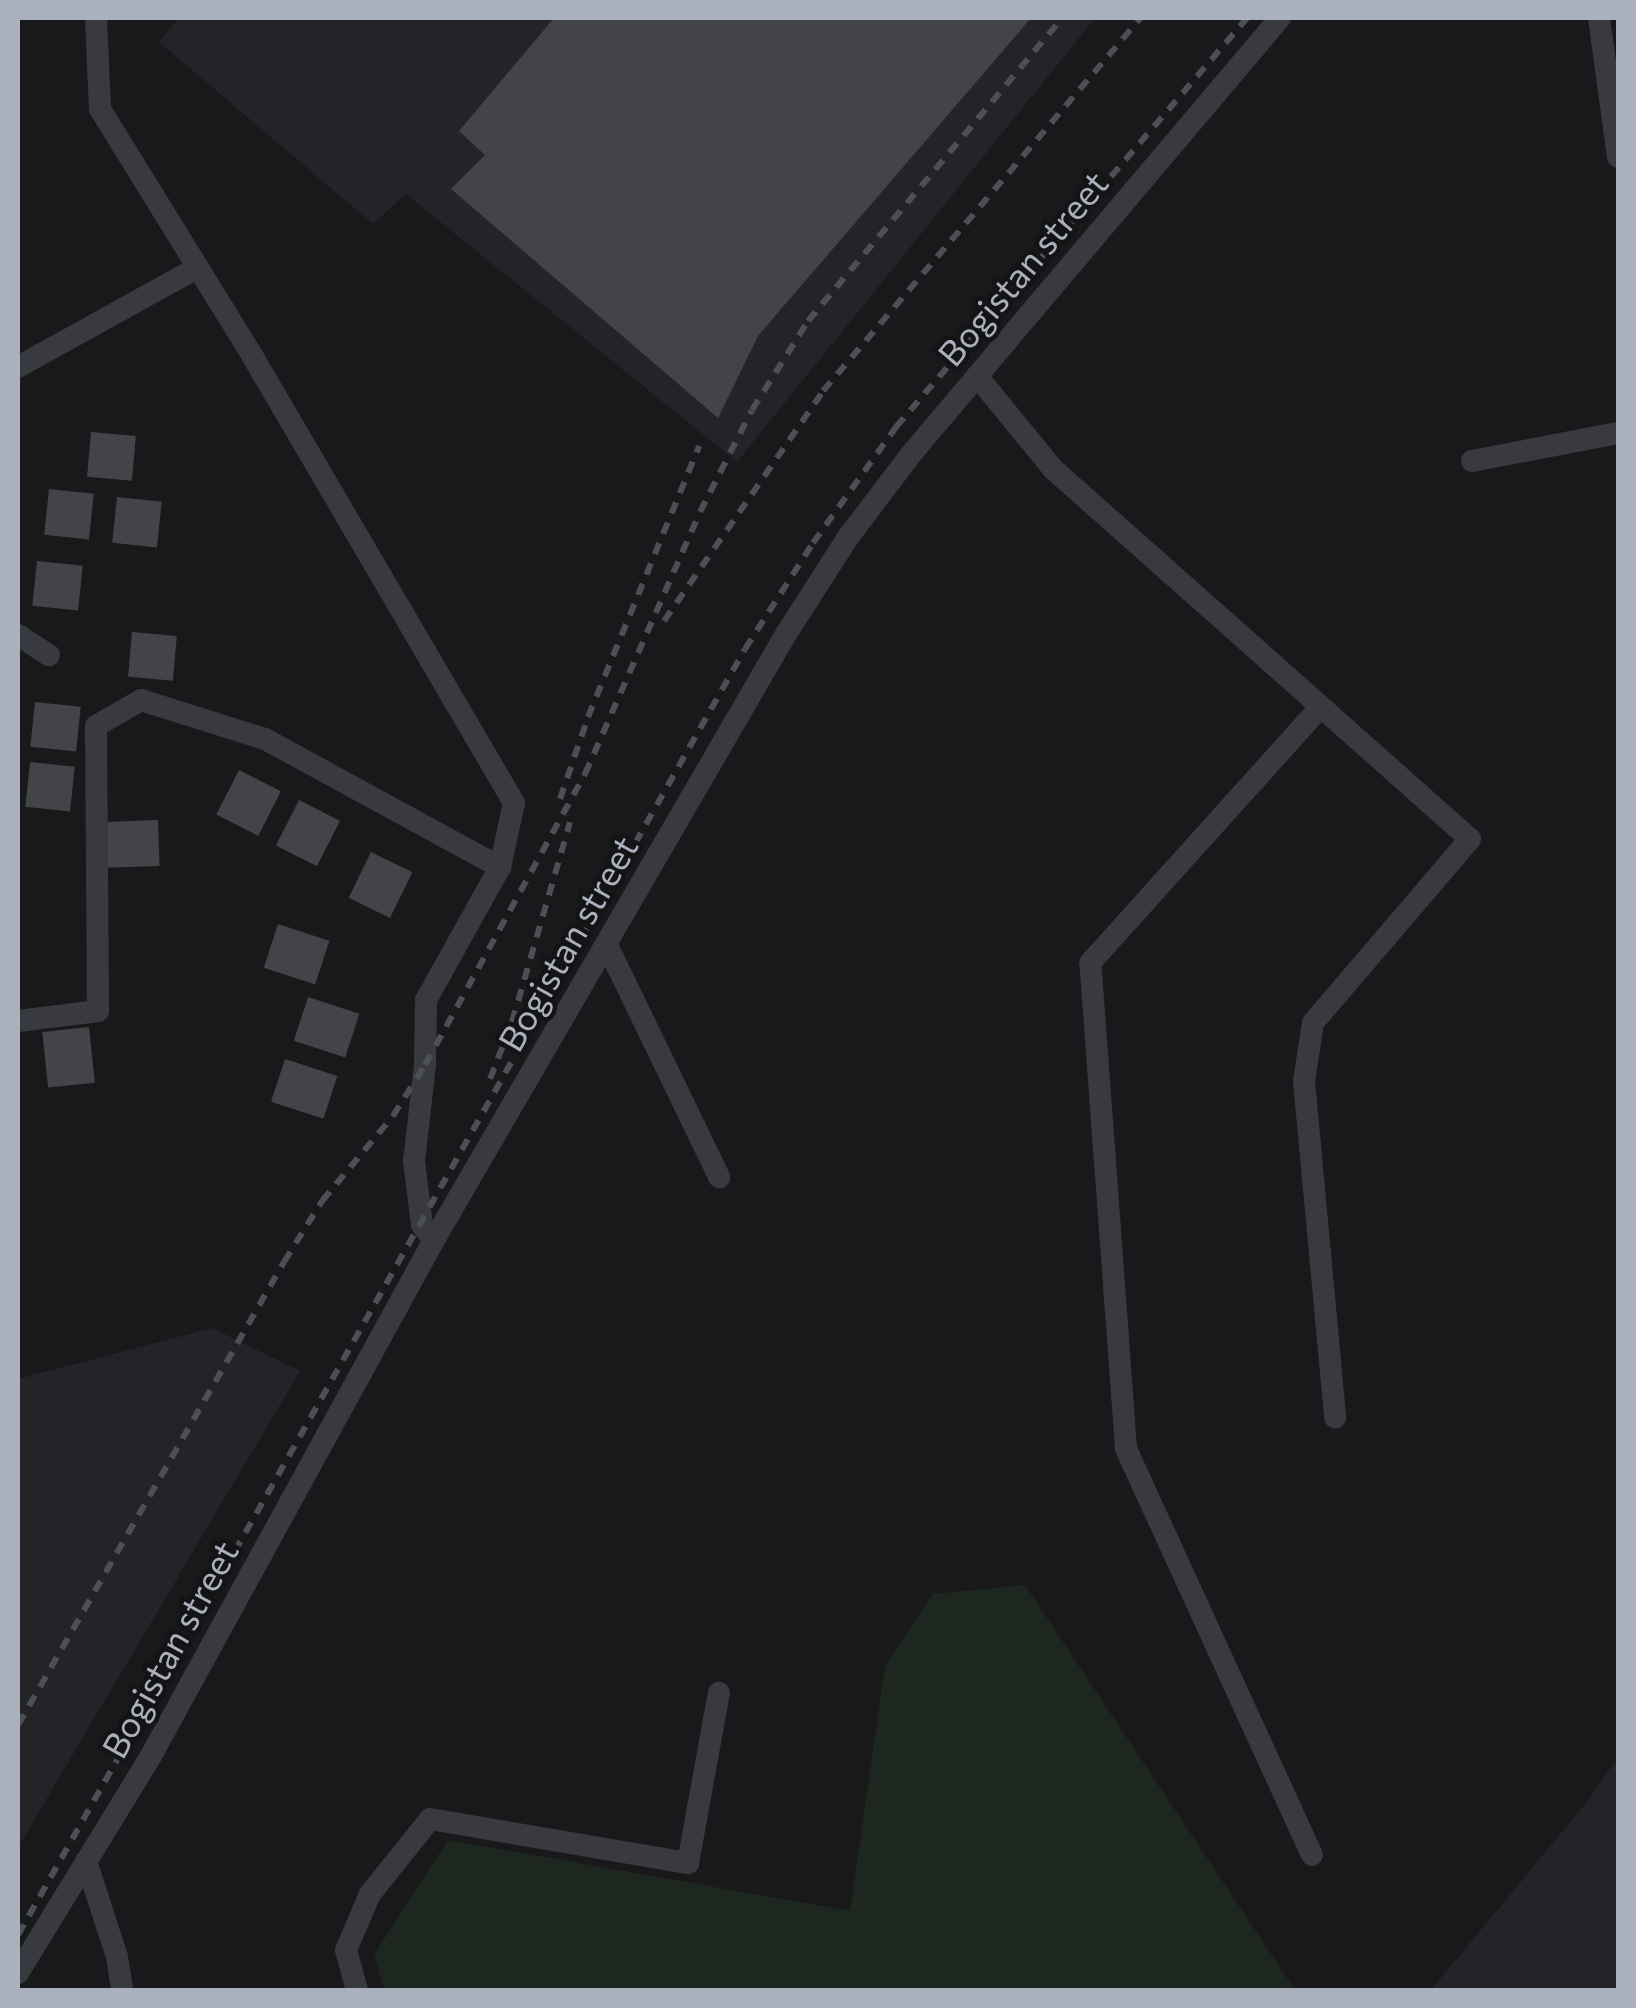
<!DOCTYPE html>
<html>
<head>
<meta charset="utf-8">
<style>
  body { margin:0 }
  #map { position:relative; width:1636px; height:2008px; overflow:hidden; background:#19191b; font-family:Commissioner,sans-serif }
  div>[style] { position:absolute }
  .built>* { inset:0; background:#242428 }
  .green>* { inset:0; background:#1e271f }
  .building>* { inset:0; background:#434448; transform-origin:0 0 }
  .minor>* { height:22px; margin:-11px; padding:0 11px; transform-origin:11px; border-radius:11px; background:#393a40 }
  .rail>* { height:6px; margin-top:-3px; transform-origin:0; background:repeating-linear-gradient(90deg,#4c4f56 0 12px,transparent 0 22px) }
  span { translate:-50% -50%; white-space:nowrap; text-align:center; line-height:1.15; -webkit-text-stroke:9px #141416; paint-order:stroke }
  .street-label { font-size:35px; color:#aab0bc }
  .frame { position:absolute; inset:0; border:20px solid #aab0bc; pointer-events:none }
</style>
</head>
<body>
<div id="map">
  <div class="built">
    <i style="clip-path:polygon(179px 18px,1095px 18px,737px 462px,406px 194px,373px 224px,159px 42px)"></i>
    <i style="clip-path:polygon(212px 1328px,300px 1371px,18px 1847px,18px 1379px)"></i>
    <i style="clip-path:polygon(1618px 1757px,1618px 1990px,1431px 1990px,1586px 1803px)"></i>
  </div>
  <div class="green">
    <i style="clip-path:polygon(1025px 1585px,1295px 1990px,385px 1990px,374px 1955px,448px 1840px,850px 1911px,885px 1666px,933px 1594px)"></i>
  </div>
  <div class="building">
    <i style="clip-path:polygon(554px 18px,1031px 18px,758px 336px,718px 418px,451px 189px,485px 155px,459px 131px)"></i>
    <i style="left:91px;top:432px;width:45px;height:45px;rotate:5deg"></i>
    <i style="left:49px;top:489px;width:45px;height:46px;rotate:6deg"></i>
    <i style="left:117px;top:497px;width:45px;height:46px;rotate:6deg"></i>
    <i style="left:37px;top:561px;width:46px;height:45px;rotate:6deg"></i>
    <i style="left:132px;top:632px;width:45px;height:45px;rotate:5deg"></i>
    <i style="left:35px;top:702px;width:46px;height:45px;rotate:6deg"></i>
    <i style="left:30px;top:762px;width:45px;height:45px;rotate:6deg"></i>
    <i style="left:239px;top:770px;width:47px;height:50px;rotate:27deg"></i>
    <i style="left:299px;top:800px;width:46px;height:51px;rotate:27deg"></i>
    <i style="left:158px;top:820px;width:46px;height:54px;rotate:88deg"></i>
    <i style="left:371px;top:852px;width:46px;height:51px;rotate:26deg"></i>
    <i style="left:278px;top:924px;width:54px;height:46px;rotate:18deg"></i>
    <i style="left:308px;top:997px;width:54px;height:46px;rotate:18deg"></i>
    <i style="left:89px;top:1027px;width:56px;height:47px;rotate:84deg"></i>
    <i style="left:285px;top:1059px;width:55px;height:45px;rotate:18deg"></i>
  </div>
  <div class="minor">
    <i style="left:96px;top:18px;width:91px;rotate:87.5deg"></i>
    <i style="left:100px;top:109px;width:291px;rotate:58.3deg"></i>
    <i style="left:253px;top:357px;width:517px;rotate:59.66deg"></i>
    <i style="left:514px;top:803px;width:66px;rotate:102.3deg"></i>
    <i style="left:500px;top:867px;width:152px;rotate:119.1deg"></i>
    <i style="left:426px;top:1000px;width:65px;rotate:90.9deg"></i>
    <i style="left:425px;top:1065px;width:97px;rotate:96.5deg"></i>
    <i style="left:414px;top:1161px;width:64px;rotate:82.9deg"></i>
    <i style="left:422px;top:1225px;width:19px;rotate:51deg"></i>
    <i style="left:1599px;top:18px;width:140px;rotate:82.2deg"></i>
    <i style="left:18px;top:367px;width:202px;rotate:-29deg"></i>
    <i style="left:977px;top:376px;width:120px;rotate:50.7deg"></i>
    <i style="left:1053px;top:469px;width:557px;rotate:41.58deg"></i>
    <i style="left:1470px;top:839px;width:242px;rotate:130.5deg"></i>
    <i style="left:1313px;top:1023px;width:59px;rotate:98.8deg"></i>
    <i style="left:1304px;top:1081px;width:338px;rotate:84.7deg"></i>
    <i style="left:1472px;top:461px;width:149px;rotate:-10.9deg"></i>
    <i style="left:18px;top:635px;width:37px;rotate:33deg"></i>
    <i style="left:607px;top:945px;width:258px;rotate:64.2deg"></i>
    <i style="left:18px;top:1021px;width:81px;rotate:-7.1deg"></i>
    <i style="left:98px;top:1011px;width:285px;rotate:-90.4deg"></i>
    <i style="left:96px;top:726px;width:52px;rotate:-30deg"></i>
    <i style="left:141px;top:700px;width:130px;rotate:17.5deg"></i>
    <i style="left:265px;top:739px;width:268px;rotate:28.6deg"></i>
    <i style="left:1312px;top:1855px;width:447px;rotate:-114.6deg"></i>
    <i style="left:1126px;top:1448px;width:486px;rotate:-94.2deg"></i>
    <i style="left:1090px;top:963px;width:343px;rotate:-48deg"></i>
    <i style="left:86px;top:1861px;width:101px;rotate:72.1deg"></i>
    <i style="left:117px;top:1957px;width:33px;rotate:81deg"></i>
    <i style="left:18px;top:1973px;width:257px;rotate:-58.5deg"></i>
    <i style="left:152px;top:1754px;width:586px;rotate:-61.25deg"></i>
    <i style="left:434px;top:1240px;width:701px;rotate:-59.85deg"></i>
    <i style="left:786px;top:634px;width:117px;rotate:-57.3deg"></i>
    <i style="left:849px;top:536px;width:104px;rotate:-52.8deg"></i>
    <i style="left:912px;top:453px;width:570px;rotate:-49.77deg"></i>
    <i style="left:357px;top:1990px;width:41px;rotate:-105.4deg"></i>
    <i style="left:346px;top:1950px;width:61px;rotate:-66.8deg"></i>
    <i style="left:370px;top:1894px;width:96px;rotate:-51.3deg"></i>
    <i style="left:430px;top:1819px;width:262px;rotate:9.7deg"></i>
    <i style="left:688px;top:1863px;width:173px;rotate:-79.7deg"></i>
  </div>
  <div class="rail">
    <i style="left:664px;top:621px;width:280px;rotate:-55.3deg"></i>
    <i style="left:823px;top:391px;width:490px;rotate:-49.6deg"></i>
    <i style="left:560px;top:799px;width:87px;rotate:-71.1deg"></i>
    <i style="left:588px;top:717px;width:293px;rotate:-67.7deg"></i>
    <i style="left:490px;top:1079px;width:61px;rotate:-68.9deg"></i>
    <i style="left:512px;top:1022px;width:208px;rotate:-73.8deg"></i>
    <i style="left:18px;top:1725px;width:534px;rotate:-60.12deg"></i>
    <i style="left:284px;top:1262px;width:72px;rotate:-58.1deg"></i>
    <i style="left:322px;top:1201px;width:111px;rotate:-50.1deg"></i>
    <i style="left:393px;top:1116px;width:60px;rotate:-57.9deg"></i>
    <i style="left:425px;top:1065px;width:332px;rotate:-61.2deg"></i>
    <i style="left:585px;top:774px;width:286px;rotate:-66.3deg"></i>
    <i style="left:700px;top:512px;width:114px;rotate:-63deg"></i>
    <i style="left:752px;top:410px;width:105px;rotate:-57.8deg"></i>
    <i style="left:808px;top:321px;width:395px;rotate:-50deg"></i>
    <i style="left:18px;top:1935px;width:1477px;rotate:-60.52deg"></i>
    <i style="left:745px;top:649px;width:126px;rotate:-57.3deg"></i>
    <i style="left:813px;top:543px;width:143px;rotate:-54.4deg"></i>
    <i style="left:896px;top:427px;width:539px;rotate:-49.36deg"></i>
  </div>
  <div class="street-label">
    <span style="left:1022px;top:268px;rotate:-50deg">Bogistan street</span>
    <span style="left:567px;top:943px;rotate:-60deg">Bogistan street</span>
    <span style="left:169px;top:1649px;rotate:-61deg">Bogistan street</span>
  </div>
  <div class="frame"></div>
</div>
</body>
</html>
